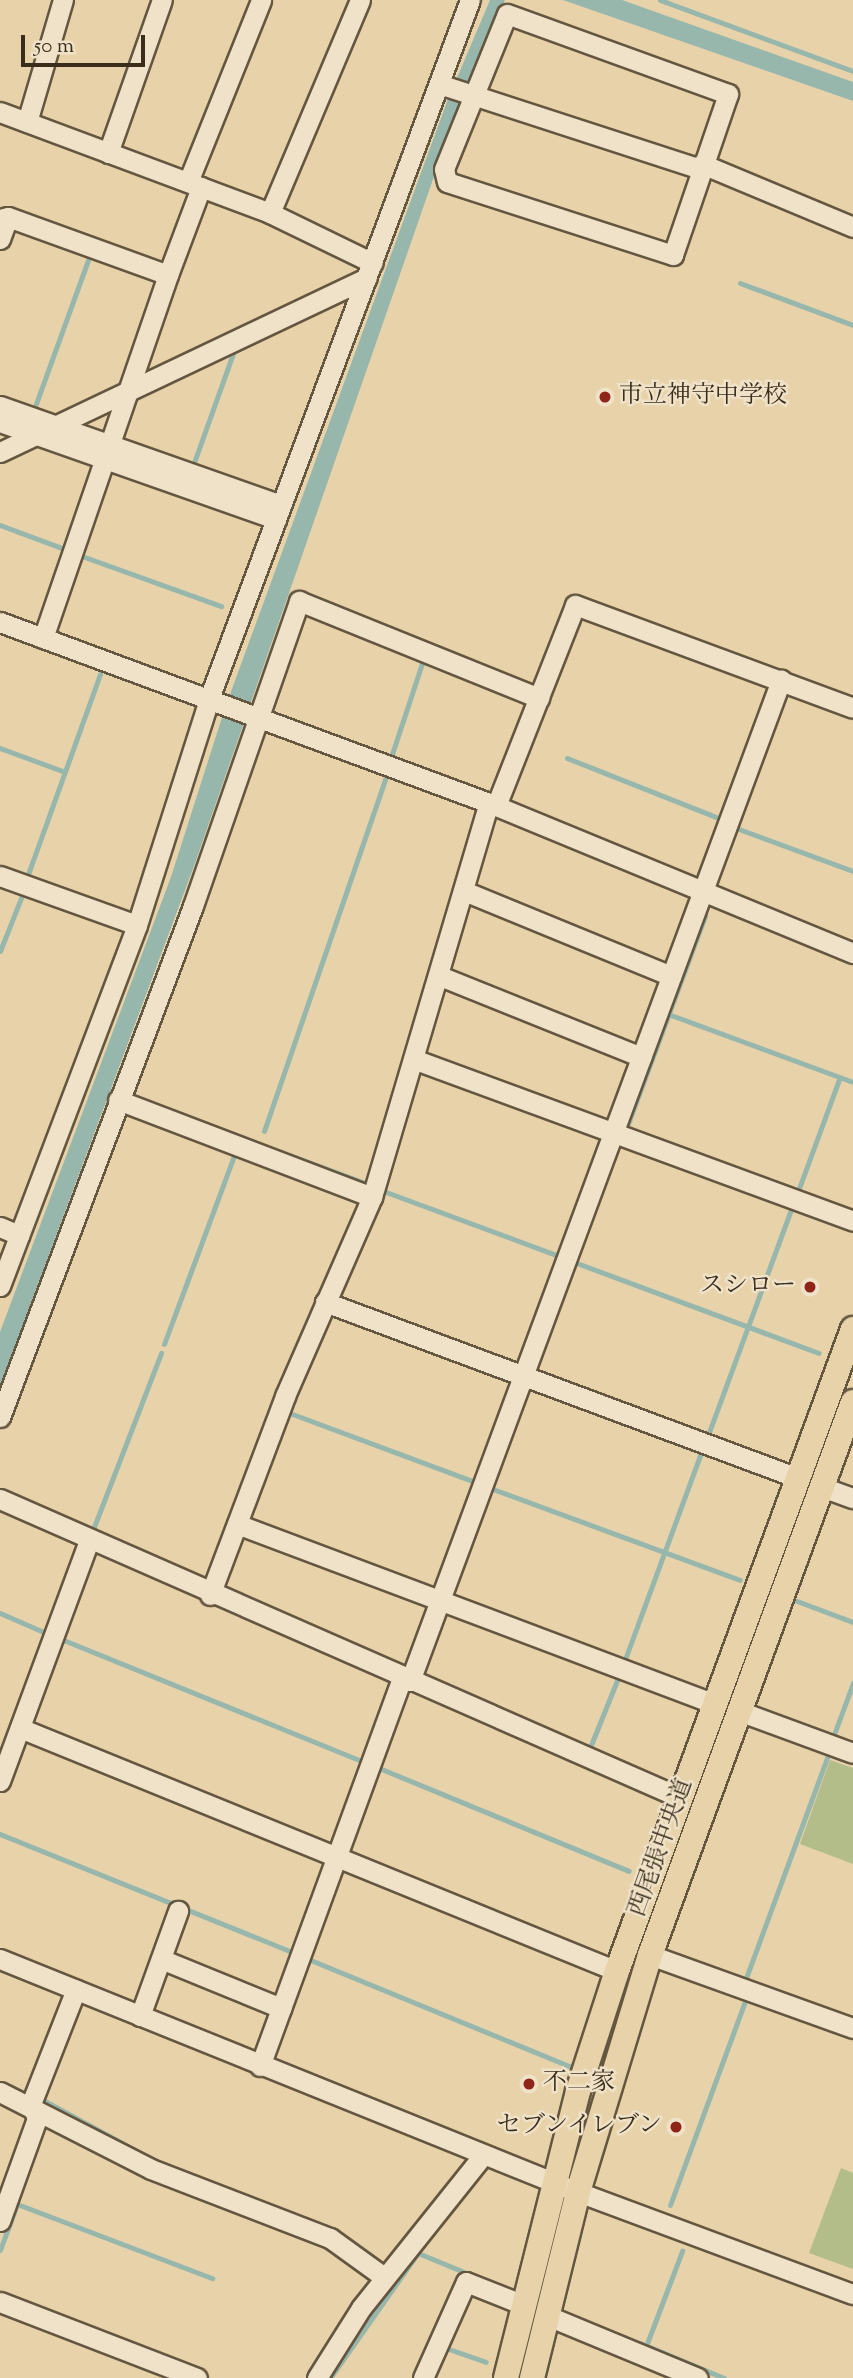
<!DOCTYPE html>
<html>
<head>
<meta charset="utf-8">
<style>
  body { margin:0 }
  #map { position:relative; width:853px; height:2378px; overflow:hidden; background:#e7d2aa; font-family:"Sorts Mill Goudy","Noto Serif JP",serif }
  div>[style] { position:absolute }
  .green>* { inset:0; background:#b3bd8a }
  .water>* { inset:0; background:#97b7ac }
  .stream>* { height:5px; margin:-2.5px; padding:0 2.5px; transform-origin:2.5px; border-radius:2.5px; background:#97b7ac }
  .roads { filter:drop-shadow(2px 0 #655640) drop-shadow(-2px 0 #655640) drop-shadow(0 2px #655640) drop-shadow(0 -2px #655640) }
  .minor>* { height:19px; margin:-9.5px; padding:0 9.5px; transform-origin:9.5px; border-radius:9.5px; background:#efe2c8 }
  .major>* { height:24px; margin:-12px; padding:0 12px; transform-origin:12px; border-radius:12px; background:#e7d2aa }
  .dots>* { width:19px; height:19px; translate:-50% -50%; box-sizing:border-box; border:4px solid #efe2c8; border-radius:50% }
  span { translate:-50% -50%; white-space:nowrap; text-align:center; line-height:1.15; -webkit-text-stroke:5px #efe2c8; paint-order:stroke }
  .poi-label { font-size:24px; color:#3a2d1c }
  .left { translate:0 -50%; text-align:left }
  .right { translate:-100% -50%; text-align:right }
  .street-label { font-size:24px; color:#3a2d1c }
  .scale { position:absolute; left:21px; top:35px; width:124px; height:32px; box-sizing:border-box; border:4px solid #3a2d1c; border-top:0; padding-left:9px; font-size:21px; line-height:24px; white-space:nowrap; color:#3a2d1c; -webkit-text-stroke:5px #efe2c8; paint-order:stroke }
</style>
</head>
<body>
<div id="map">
  <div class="green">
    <i style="clip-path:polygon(830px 1760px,853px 1768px,853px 1864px,800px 1844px)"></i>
    <i style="clip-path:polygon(841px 2168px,853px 2173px,853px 2269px,809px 2253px)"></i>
  </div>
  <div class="water">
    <i style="clip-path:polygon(490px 0,505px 0,438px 165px,194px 866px,0 1386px,0 1332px,171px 877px,225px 708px,448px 99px)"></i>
    <i style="clip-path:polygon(563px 0,622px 0,853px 82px,853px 101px)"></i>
  </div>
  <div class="stream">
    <i style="left:660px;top:0;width:206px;rotate:20.2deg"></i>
    <i style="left:740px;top:283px;width:121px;rotate:20.4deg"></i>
    <i style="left:33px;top:412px;width:165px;rotate:-70.1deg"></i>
    <i style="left:192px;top:468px;width:127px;rotate:-70.3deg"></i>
    <i style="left:0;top:525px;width:72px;rotate:20.5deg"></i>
    <i style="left:79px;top:555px;width:151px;rotate:19.8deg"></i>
    <i style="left:0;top:748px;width:69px;rotate:20.3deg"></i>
    <i style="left:392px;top:754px;width:99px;rotate:-71.7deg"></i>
    <i style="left:567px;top:758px;width:166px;rotate:21.6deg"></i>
    <i style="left:734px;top:833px;width:5px;rotate:-68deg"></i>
    <i style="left:736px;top:828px;width:125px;rotate:20.2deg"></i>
    <i style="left:27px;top:877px;width:216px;rotate:-70.2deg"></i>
    <i style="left:0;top:951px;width:62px;rotate:-68.4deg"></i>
    <i style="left:668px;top:1014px;width:197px;rotate:20.2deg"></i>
    <i style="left:628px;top:1124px;width:222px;rotate:-69.7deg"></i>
    <i style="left:264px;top:1131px;width:378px;rotate:-71deg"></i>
    <i style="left:289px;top:1155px;width:84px;rotate:20.2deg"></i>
    <i style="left:798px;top:1191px;width:121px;rotate:-69.8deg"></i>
    <i style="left:386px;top:1192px;width:181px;rotate:20.3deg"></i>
    <i style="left:574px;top:1262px;width:261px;rotate:20.4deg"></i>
    <i style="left:164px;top:1344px;width:207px;rotate:-69.6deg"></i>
    <i style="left:287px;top:1412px;width:201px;rotate:20.4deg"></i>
    <i style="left:708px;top:1435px;width:241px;rotate:-69.8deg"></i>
    <i style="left:490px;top:1488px;width:266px;rotate:20.2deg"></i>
    <i style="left:92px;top:1532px;width:192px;rotate:-68.9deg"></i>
    <i style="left:797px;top:1601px;width:60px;rotate:20.6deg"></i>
    <i style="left:0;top:1613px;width:50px;rotate:23.5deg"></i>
    <i style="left:61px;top:1639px;width:327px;rotate:22.1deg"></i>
    <i style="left:624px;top:1662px;width:226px;rotate:-69.8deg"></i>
    <i style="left:833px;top:1737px;width:58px;rotate:-69.7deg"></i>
    <i style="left:589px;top:1750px;width:83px;rotate:-68.1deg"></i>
    <i style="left:379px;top:1768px;width:270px;rotate:22.4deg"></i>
    <i style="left:0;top:1834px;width:317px;rotate:22deg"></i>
    <i style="left:308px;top:1959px;width:284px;rotate:22.3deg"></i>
    <i style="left:746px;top:1978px;width:240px;rotate:-69.8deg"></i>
    <i style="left:9px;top:2086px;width:17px;rotate:24deg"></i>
    <i style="left:43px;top:2100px;width:115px;rotate:28.6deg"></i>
    <i style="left:670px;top:2205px;width:217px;rotate:-69.8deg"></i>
    <i style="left:0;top:2250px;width:49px;rotate:-69.7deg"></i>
    <i style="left:17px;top:2204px;width:209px;rotate:20.8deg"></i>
    <i style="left:640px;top:2343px;width:91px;rotate:22.6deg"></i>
    <i style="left:646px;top:2346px;width:102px;rotate:-69.2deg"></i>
    <i style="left:446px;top:2348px;width:42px;rotate:19.3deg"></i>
    <i style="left:330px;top:2378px;width:153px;rotate:-54.9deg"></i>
    <i style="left:418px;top:2253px;width:57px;rotate:22.5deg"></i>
  </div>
  <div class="roads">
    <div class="minor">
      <i style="left:507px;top:14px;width:235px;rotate:19.9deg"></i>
      <i style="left:728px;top:94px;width:170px;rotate:108.9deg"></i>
      <i style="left:673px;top:255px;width:237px;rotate:-162.1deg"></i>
      <i style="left:447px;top:182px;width:13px;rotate:-103deg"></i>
      <i style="left:444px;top:169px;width:167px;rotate:-67.9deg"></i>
      <i style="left:439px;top:84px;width:275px;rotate:18deg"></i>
      <i style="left:0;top:112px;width:288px;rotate:20.5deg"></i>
      <i style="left:270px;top:213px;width:114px;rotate:25.9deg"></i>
      <i style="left:27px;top:122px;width:127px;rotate:-73.6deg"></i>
      <i style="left:108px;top:153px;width:162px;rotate:-70.6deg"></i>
      <i style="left:702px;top:164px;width:164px;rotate:22.6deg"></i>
      <i style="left:188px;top:182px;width:196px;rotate:-68.1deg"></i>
      <i style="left:270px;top:213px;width:231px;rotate:-67.1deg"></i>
      <i style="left:0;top:219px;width:8px;rotate:-14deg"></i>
      <i style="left:8px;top:217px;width:170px;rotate:19.9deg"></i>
      <i style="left:168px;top:275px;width:94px;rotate:-69.4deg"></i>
      <i style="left:0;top:239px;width:23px;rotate:-70deg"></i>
      <i style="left:0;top:406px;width:298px;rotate:19.4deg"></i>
      <i style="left:0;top:422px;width:293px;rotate:19.4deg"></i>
      <i style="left:0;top:452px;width:406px;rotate:-25.4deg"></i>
      <i style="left:0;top:622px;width:521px;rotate:20.31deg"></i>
      <i style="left:489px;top:803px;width:394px;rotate:22.4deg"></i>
      <i style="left:43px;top:638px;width:384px;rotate:-71deg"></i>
      <i style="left:496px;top:806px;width:216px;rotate:-68.5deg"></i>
      <i style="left:575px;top:605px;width:296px;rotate:20.3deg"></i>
      <i style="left:0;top:876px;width:145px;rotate:19.7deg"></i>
      <i style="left:464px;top:891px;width:224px;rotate:22.3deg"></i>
      <i style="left:440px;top:976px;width:217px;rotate:21.9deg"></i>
      <i style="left:416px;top:1060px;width:466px;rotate:20.2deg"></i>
      <i style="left:118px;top:1100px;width:272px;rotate:20.9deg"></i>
      <i style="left:0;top:1227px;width:21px;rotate:23deg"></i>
      <i style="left:0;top:1286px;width:386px;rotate:-69.2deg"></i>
      <i style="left:137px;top:925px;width:240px;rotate:-72.3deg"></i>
      <i style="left:210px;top:696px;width:743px;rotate:-69.52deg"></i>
      <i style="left:325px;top:1302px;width:505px;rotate:20.41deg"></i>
      <i style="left:0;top:1417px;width:546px;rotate:-69.31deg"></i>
      <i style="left:193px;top:906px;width:323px;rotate:-70.8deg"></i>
      <i style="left:299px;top:601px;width:259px;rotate:22deg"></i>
      <i style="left:822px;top:1487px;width:33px;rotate:20deg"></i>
      <i style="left:0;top:1499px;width:744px;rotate:23.7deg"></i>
      <i style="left:237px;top:1524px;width:511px;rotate:20.63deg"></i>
      <i style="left:210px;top:1595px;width:213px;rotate:-69.3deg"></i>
      <i style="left:285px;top:1396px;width:217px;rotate:-66.4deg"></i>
      <i style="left:372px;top:1197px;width:411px;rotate:-73.5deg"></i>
      <i style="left:410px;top:1681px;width:1068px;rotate:-69.66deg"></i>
      <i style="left:739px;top:1711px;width:121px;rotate:20.2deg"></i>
      <i style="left:20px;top:1728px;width:645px;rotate:22.15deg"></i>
      <i style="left:0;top:1781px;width:257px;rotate:-69.7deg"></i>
      <i style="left:650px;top:1955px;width:216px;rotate:19.8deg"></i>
      <i style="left:0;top:1959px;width:623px;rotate:21.96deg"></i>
      <i style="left:578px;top:2192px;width:293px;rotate:20.4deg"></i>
      <i style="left:161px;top:1959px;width:130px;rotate:22.2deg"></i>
      <i style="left:140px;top:2016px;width:112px;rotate:-70.1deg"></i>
      <i style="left:260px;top:2066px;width:414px;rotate:-69.9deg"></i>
      <i style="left:0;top:2092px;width:169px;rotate:27deg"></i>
      <i style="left:151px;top:2169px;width:192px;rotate:21.1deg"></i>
      <i style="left:330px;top:2238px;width:67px;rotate:35.8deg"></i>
      <i style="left:0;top:2221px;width:109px;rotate:-70.2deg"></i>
      <i style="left:37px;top:2118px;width:15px;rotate:-113deg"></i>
      <i style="left:31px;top:2104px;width:123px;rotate:-68.6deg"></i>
      <i style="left:0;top:2302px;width:211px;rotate:21.1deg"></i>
      <i style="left:548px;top:2316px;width:162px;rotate:22.5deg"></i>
      <i style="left:317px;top:2378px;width:83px;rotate:-57.8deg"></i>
      <i style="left:361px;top:2308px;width:196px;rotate:-51.4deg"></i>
      <i style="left:423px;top:2378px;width:105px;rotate:-65.9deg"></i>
      <i style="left:466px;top:2282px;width:62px;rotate:21.6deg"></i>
    </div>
    <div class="major">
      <i style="left:506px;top:2378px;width:296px;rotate:-75.9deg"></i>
      <i style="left:578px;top:2091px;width:126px;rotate:-72deg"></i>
      <i style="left:617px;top:1971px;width:684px;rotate:-69.82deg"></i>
      <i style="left:532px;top:2378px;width:192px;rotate:-76.1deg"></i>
      <i style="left:578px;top:2192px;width:248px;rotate:-73.1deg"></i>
      <i style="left:650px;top:1955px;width:589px;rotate:-69.84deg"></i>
    </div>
  </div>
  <div class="dots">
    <i style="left:605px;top:397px;background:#8f2418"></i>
    <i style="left:810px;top:1287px;background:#8f2418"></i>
    <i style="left:529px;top:2084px;background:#8f2418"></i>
    <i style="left:676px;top:2127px;background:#8f2418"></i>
  </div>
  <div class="poi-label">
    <span class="left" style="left:619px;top:397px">市立神守中学校</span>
    <span class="right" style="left:796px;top:1287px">スシロー</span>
    <span class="left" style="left:543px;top:2084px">不二家</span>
    <span class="right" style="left:662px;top:2127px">セブンイレブン</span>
  </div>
  <div class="street-label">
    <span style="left:662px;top:1848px;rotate:-70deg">西尾張中央道</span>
  </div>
  <div class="scale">50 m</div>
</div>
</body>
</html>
